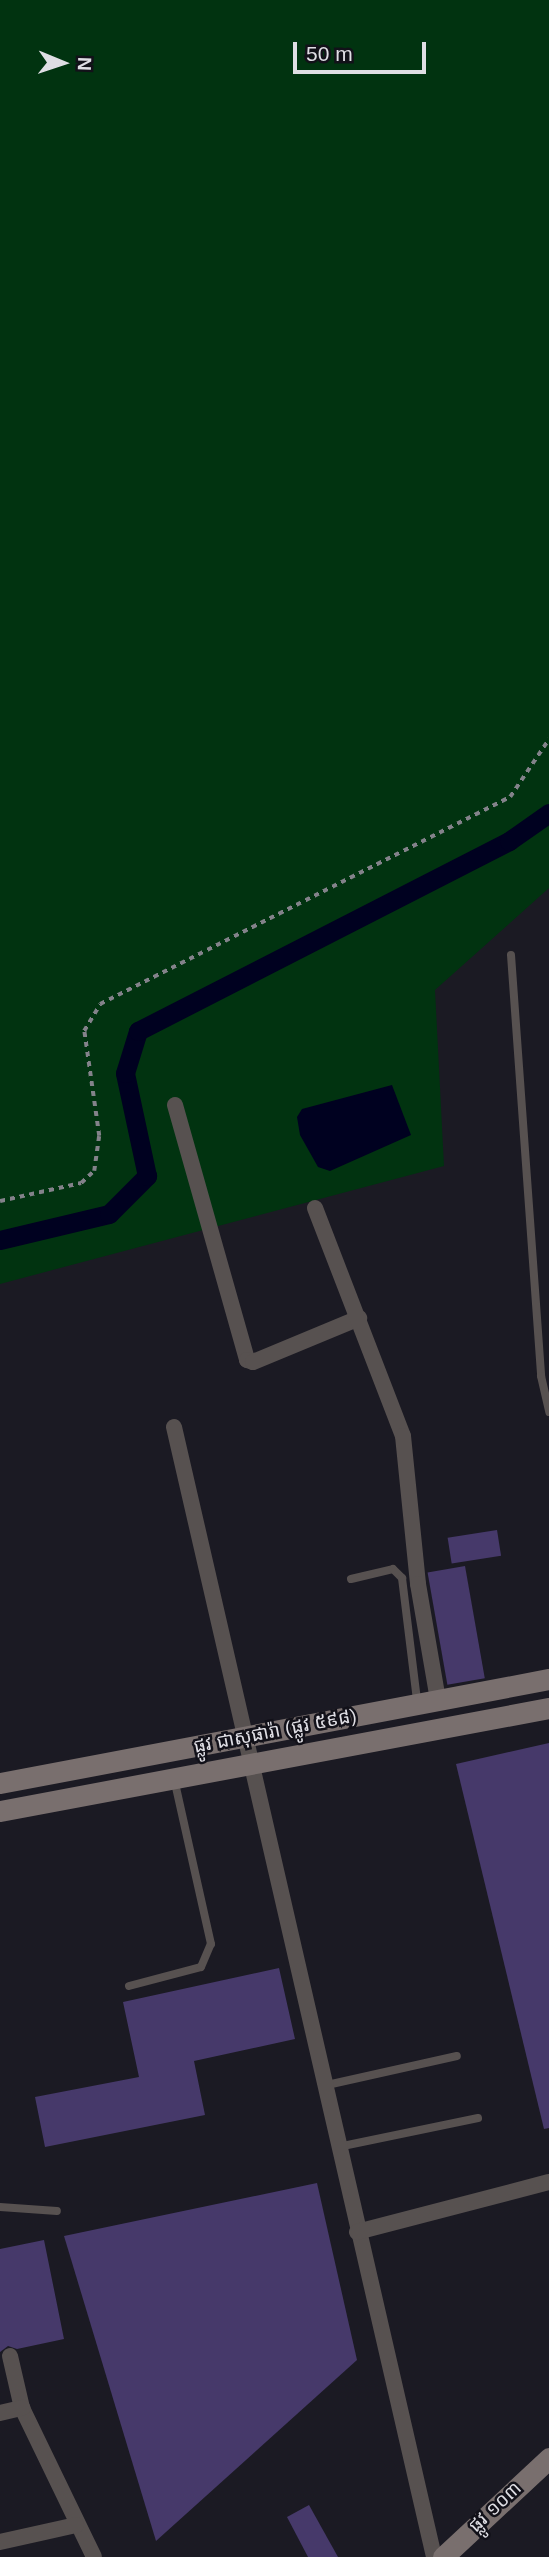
<!DOCTYPE html>
<html>
<head>
<meta charset="utf-8">
<style>
  body { margin:0 }
  #map { position:relative; width:549px; height:2557px; overflow:hidden; background:#1b1a23; font-family:Helvetica,"Noto Sans Khmer",sans-serif }
  div>[style] { position:absolute }
  .green>* { inset:0; background:#013310 }
  .water>* { inset:0; background:#000120 }
  .canal>* { height:19px; margin:-9.5px; padding:0 9.5px; transform-origin:9.5px; border-radius:9.5px; background:#000120 }
  .building>* { inset:0; background:#46396a; transform-origin:0 0 }
  .path>* { height:3.5px; margin-top:-1.75px; transform-origin:0; background:repeating-linear-gradient(90deg,#83828a 0 5px,transparent 0 10px) }
  .lane>* { height:8px; margin:-4px; padding:0 4px; transform-origin:4px; border-radius:4px; background:#575150 }
  .street>* { height:16px; margin:-8px; padding:0 8px; transform-origin:8px; border-radius:8px; background:#575150 }
  .secondary>* { height:21px; margin:-10.5px; padding:0 10.5px; transform-origin:10.5px; border-radius:10.5px; background:#796f6e }
  span { translate:-50% -50%; white-space:nowrap; text-align:center; line-height:1.15; -webkit-text-stroke:5px #121119; paint-order:stroke }
  .street-label { font-size:19px; color:#dfdee4 }
  .north { position:absolute; left:28px; top:28px; width:70px; height:70px; -webkit-text-stroke:5px #121119; paint-order:stroke; rotate:92deg; font-size:19px; font-weight:700; line-height:28px; text-align:center; color:#dfdee4 }
  .north::after { content:''; display:block; margin:auto; width:24px; height:32px; background:#dfdee4; clip-path:polygon(50% 0,100% 100%,50% 72%,0 100%) }
  .scale { position:absolute; left:293px; top:42px; width:133px; height:32px; box-sizing:border-box; border:4px solid #dfdee4; border-top:0; padding-left:9px; font-size:21px; line-height:24px; white-space:nowrap; color:#dfdee4; -webkit-text-stroke:5px #121119; paint-order:stroke }
</style>
</head>
<body>
<div id="map">
  <div class="green">
    <i style="clip-path:polygon(0 0,549px 0,549px 888px,435px 990px,444px 1166px,0 1284px)"></i>
  </div>
  <div class="water">
    <i style="clip-path:polygon(392px 1085px,411px 1135px,330px 1171px,318px 1167px,300px 1135px,297px 1117px,302px 1109px)"></i>
  </div>
  <div class="canal">
    <i style="left:0;top:1240px;width:112px;rotate:-13.4deg"></i>
    <i style="left:109px;top:1214px;width:54px;rotate:-45deg"></i>
    <i style="left:147px;top:1176px;width:105px;rotate:-102.1deg"></i>
    <i style="left:125px;top:1073px;width:44px;rotate:-72.8deg"></i>
    <i style="left:138px;top:1031px;width:417px;rotate:-27.1deg"></i>
    <i style="left:509px;top:841px;width:49px;rotate:-35deg"></i>
  </div>
  <div class="building">
    <i style="left:497px;top:1530px;width:26px;height:50px;rotate:81deg"></i>
    <i style="left:465px;top:1566px;width:114px;height:38px;rotate:80deg"></i>
    <i style="clip-path:polygon(549px 1743px,549px 2128px,544px 2129px,456px 1764px)"></i>
    <i style="clip-path:polygon(279px 1968px,295px 2039px,194px 2061px,205px 2115px,45px 2147px,35px 2097px,139px 2077px,123px 2002px)"></i>
    <i style="clip-path:polygon(317px 2183px,357px 2360px,156px 2541px,64px 2236px)"></i>
    <i style="clip-path:polygon(44px 2240px,64px 2339px,17px 2349px,8px 2346px,0 2352px,0 2249px)"></i>
    <i style="clip-path:polygon(309px 2505px,338px 2557px,308px 2557px,287px 2517px)"></i>
  </div>
  <div class="path">
    <i style="left:0;top:1201px;width:83px;rotate:-12.5deg"></i>
    <i style="left:81px;top:1183px;width:18px;rotate:-43deg"></i>
    <i style="left:94px;top:1171px;width:35px;rotate:-82deg"></i>
    <i style="left:99px;top:1136px;width:106px;rotate:-98.1deg"></i>
    <i style="left:84px;top:1031px;width:31px;rotate:-59deg"></i>
    <i style="left:100px;top:1004px;width:459px;rotate:-26.8deg"></i>
    <i style="left:510px;top:797px;width:70px;rotate:-56.1deg"></i>
  </div>
  <div class="lane">
    <i style="left:511px;top:955px;width:422px;rotate:85.9deg"></i>
    <i style="left:541px;top:1376px;width:37px;rotate:77deg"></i>
    <i style="left:351px;top:1579px;width:43px;rotate:-13.4deg"></i>
    <i style="left:393px;top:1569px;width:13px;rotate:45deg"></i>
    <i style="left:402px;top:1578px;width:124px;rotate:83deg"></i>
    <i style="left:129px;top:1986px;width:74px;rotate:-14.8deg"></i>
    <i style="left:201px;top:1967px;width:25px;rotate:-67deg"></i>
    <i style="left:211px;top:1944px;width:170px;rotate:-102.6deg"></i>
    <i style="left:327px;top:2085px;width:133px;rotate:-12.6deg"></i>
    <i style="left:338px;top:2147px;width:143px;rotate:-11.7deg"></i>
    <i style="left:0;top:2207px;width:57px;rotate:4deg"></i>
  </div>
  <div class="street">
    <i style="left:175px;top:1105px;width:265px;rotate:74.2deg"></i>
    <i style="left:247px;top:1360px;width:6px;rotate:18deg"></i>
    <i style="left:253px;top:1362px;width:115px;rotate:-22.5deg"></i>
    <i style="left:315px;top:1208px;width:244px;rotate:68.9deg"></i>
    <i style="left:403px;top:1436px;width:149px;rotate:84.2deg"></i>
    <i style="left:418px;top:1584px;width:118px;rotate:80.2deg"></i>
    <i style="left:174px;top:1427px;width:1160px;rotate:77.04deg"></i>
    <i style="left:357px;top:2232px;width:198px;rotate:-14.6deg"></i>
    <i style="left:10px;top:2356px;width:53px;rotate:77deg"></i>
    <i style="left:22px;top:2408px;width:165px;rotate:64.2deg"></i>
    <i style="left:0;top:2413px;width:23px;rotate:-13deg"></i>
    <i style="left:0;top:2542px;width:78px;rotate:-12.6deg"></i>
  </div>
  <div class="secondary">
    <i style="left:0;top:1783px;width:559px;rotate:-10.73deg"></i>
    <i style="left:0;top:1811px;width:559px;rotate:-10.63deg"></i>
    <i style="left:443px;top:2557px;width:145px;rotate:-43deg"></i>
  </div>
  <div class="street-label">
    <span style="left:275px;top:1731px;rotate:-11deg">ផ្លូវ ជាសុផារ៉ា (ផ្លូវ ៥៩៨)</span>
    <span style="left:495px;top:2507px;rotate:-43deg">ផ្លូវ ១០៣</span>
  </div>
  <div class="north">N</div>
  <div class="scale">50 m</div>
</div>
</body>
</html>
